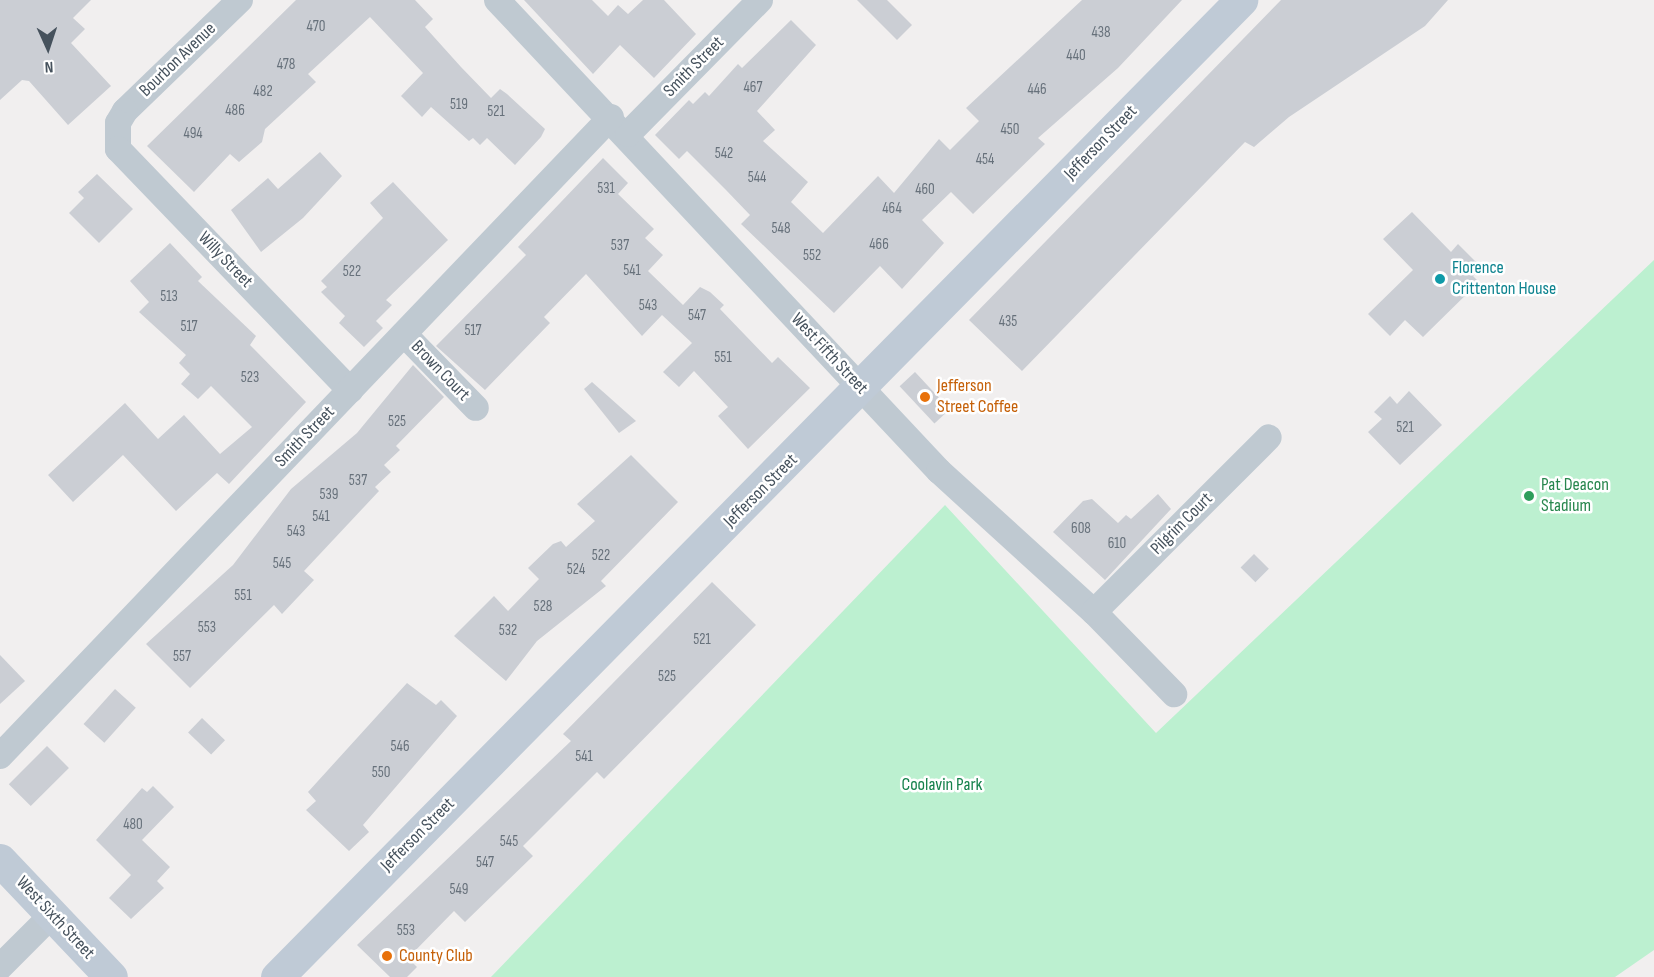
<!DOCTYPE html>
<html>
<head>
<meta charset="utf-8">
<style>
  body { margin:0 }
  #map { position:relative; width:1654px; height:977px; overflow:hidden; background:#f1efef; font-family:"Sofia Sans Condensed",sans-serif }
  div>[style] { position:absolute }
  .green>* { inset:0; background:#bcf0d0 }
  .building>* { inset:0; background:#cbced4; transform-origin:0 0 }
  .street>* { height:26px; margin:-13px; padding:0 13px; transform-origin:13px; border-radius:13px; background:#bfc9d1 }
  .secondary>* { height:33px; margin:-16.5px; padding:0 16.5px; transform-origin:16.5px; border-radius:16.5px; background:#bfcad6 }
  .dots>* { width:16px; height:16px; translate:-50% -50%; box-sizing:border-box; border:3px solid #fff; border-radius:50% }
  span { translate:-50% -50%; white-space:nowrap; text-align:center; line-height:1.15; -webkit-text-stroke:5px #fff; paint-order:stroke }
  .number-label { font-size:15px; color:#67717b }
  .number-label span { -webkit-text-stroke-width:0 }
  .street-label { font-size:18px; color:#46525d }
  .culture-label { font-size:18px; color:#0d838f }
  .left { translate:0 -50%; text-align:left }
  .food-label { font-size:18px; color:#c56008 }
  .leisure-label { font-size:18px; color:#27864d }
  .park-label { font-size:18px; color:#14814b }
  .north { position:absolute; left:18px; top:18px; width:60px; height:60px; -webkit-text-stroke:4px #fff; paint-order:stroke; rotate:177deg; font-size:16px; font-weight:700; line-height:24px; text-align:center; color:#46525d }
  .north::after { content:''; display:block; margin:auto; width:21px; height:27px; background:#46525d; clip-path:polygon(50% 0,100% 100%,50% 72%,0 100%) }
</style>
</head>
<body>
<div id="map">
  <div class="green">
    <i style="clip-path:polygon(1654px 260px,1654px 950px,1615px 977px,491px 977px,945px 505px,1156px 733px)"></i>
  </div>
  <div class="building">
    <i style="clip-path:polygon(0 0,91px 0,73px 18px,85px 29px,71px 43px,111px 86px,68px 125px,29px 81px,22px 80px,0 100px)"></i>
    <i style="clip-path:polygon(296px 0,415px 0,433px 19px,425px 27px,461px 67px,491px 98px,500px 89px,507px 94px,545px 129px,541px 137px,515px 165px,487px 138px,480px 145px,473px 138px,469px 141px,431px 107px,422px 117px,401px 96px,423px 73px,370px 17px,308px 74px,316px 82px,265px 129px,262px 142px,239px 162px,230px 154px,194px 192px,147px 146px)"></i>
    <i style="clip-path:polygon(524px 0,592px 0,608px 16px,618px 5px,628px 14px,643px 0,664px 0,696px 34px,654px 78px,620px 45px,593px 74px)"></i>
    <i style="clip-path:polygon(857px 0,887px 0,912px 25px,897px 40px)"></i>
    <i style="clip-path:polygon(1082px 0,1182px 0,1118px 68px,1038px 138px,1045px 144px,973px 214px,951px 192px,922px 220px,944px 243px,902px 289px,880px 266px,834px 313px,741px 224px,750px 215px,726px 190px,687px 151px,679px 159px,655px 135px,689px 100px,693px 104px,705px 92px,709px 96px,738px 64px,742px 68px,791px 20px,816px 45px,757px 111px,775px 130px,763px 141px,808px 182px,791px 202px,823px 233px,878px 176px,894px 193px,939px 139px,950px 150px,979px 121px,966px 108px)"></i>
    <i style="clip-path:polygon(1281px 0,1448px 0,1425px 26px,1289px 117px,1254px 147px,1245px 142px,1022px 371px,969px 320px)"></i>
    <i style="clip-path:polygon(320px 152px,342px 176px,303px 218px,261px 252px,231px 210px,268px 178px,278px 189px)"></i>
    <i style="clip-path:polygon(603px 158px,628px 183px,618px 194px,654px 229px,645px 238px,663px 255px,648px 271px,683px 305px,700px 287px,710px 292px,724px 305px,720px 309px,772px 363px,778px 357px,810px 388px,748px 449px,718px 416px,728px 407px,694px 371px,679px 387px,663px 372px,692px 343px,662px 315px,642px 336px,586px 274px,544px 317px,550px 323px,485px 390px,436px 346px,526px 255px,518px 247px)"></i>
    <i style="clip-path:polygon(97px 174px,133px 209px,99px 243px,69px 213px,84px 198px,78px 192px)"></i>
    <i style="clip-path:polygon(393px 182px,448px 240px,386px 300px,392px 305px,376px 321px,383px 328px,364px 347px,339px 323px,345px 316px,321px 292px,327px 287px,321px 281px,383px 218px,370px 203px)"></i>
    <i style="clip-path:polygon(1412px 212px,1451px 252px,1458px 244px,1481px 267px,1473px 276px,1479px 282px,1423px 337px,1405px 320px,1390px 336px,1368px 314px,1413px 270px,1383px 239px)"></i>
    <i style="clip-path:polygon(170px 243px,202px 277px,198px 281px,256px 336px,250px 345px,306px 402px,229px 484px,217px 473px,176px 511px,123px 455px,73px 502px,48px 475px,125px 403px,158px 439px,184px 415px,220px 454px,252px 427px,211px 386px,198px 399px,181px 384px,190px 374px,179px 363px,186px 355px,139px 312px,149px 302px,130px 281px)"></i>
    <i style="clip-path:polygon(413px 365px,444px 397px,396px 446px,400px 450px,384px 465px,391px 472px,375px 487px,379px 491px,304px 571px,314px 580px,282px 614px,274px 605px,190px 688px,146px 644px,233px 565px,291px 489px,357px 433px)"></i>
    <i style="left:915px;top:372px;width:51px;height:21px;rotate:47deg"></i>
    <i style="clip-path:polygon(592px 382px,636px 421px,619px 433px,584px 389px)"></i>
    <i style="clip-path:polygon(1409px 391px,1442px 425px,1400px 465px,1368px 432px,1382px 419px,1374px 412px,1390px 396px,1397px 404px)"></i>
    <i style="clip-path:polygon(631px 455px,678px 502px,601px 581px,606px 586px,537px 641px,506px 681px,454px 636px,494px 596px,508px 611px,539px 579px,528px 568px,553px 544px,561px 541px,566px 547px,595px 521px,577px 504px)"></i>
    <i style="clip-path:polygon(1158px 494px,1171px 509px,1105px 580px,1053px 532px,1083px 501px,1092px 499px,1118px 523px,1126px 515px,1131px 519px)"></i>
    <i style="left:1254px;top:554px;width:21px;height:19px;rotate:45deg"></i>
    <i style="clip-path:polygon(712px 582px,756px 625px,604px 779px,597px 772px,523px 846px,533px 856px,465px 922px,454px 911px,408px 958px,417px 967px,407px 977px,390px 977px,357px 945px,571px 741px,563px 734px)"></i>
    <i style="clip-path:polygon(0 655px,25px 681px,0 704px)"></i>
    <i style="clip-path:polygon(407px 683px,436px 705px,441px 700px,457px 716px,363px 825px,369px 832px,349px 851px,306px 810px,316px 801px,308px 792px)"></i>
    <i style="left:115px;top:689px;width:28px;height:47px;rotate:42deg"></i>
    <i style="left:202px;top:718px;width:32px;height:20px;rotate:44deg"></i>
    <i style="left:47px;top:746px;width:31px;height:54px;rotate:45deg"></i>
    <i style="clip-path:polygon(153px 786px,174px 807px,142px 840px,170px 867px,157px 881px,164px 888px,131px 919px,109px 898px,131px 875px,96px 840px,142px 788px,147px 792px)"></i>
  </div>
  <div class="street">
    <i style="left:240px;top:0;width:160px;rotate:136deg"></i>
    <i style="left:125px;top:111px;width:14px;rotate:120deg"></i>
    <i style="left:118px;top:123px;width:26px;rotate:90deg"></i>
    <i style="left:118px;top:149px;width:335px;rotate:46.1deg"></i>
    <i style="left:497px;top:0;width:646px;rotate:46.82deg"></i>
    <i style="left:939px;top:471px;width:210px;rotate:42.3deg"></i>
    <i style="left:1094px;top:612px;width:115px;rotate:45.7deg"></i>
    <i style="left:628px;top:134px;width:188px;rotate:-45.4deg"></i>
    <i style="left:404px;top:334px;width:103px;rotate:45.8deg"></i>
    <i style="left:1094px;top:612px;width:247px;rotate:-45deg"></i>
    <i style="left:0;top:756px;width:884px;rotate:-46.28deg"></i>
    <i style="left:0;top:967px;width:74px;rotate:-45deg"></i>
  </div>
  <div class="secondary">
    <i style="left:0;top:860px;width:161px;rotate:46.5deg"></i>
    <i style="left:277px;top:977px;width:1373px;rotate:-45.38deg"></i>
  </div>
  <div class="dots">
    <i style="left:1440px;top:279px;background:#0f9aa8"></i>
    <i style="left:925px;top:397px;background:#e8710a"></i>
    <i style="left:1529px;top:496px;background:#2e9e5b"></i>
    <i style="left:387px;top:956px;background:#e8710a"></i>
  </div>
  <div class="number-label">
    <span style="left:316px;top:27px">470</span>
    <span style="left:1101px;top:33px">438</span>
    <span style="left:1076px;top:56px">440</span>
    <span style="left:286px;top:65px">478</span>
    <span style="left:753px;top:88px">467</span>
    <span style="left:1037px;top:90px">446</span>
    <span style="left:263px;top:92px">482</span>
    <span style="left:459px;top:105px">519</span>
    <span style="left:235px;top:111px">486</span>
    <span style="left:496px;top:112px">521</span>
    <span style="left:1010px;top:130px">450</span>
    <span style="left:193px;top:134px">494</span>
    <span style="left:724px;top:154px">542</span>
    <span style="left:985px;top:160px">454</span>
    <span style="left:757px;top:178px">544</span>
    <span style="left:606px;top:189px">531</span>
    <span style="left:925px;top:190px">460</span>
    <span style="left:892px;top:209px">464</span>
    <span style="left:781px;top:229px">548</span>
    <span style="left:879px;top:245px">466</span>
    <span style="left:620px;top:246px">537</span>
    <span style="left:812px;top:256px">552</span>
    <span style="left:632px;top:271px">541</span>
    <span style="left:352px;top:272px">522</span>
    <span style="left:169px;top:297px">513</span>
    <span style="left:648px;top:306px">543</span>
    <span style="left:697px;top:316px">547</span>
    <span style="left:1008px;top:322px">435</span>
    <span style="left:189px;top:327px">517</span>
    <span style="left:473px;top:331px">517</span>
    <span style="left:723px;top:358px">551</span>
    <span style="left:250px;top:378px">523</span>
    <span style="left:397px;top:422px">525</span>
    <span style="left:1405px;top:428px">521</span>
    <span style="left:358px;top:481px">537</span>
    <span style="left:329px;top:495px">539</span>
    <span style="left:321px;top:517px">541</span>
    <span style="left:1081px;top:529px">608</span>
    <span style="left:296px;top:532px">543</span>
    <span style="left:1117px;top:544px">610</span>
    <span style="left:601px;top:556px">522</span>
    <span style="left:282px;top:564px">545</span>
    <span style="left:576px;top:570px">524</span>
    <span style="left:243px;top:596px">551</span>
    <span style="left:543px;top:607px">528</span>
    <span style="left:207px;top:628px">553</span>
    <span style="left:508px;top:631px">532</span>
    <span style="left:702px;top:640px">521</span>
    <span style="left:182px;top:657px">557</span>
    <span style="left:667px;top:677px">525</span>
    <span style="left:400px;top:747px">546</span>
    <span style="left:584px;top:757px">541</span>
    <span style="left:381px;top:773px">550</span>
    <span style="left:133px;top:825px">480</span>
    <span style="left:509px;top:842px">545</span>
    <span style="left:485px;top:863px">547</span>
    <span style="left:459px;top:890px">549</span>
    <span style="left:406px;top:931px">553</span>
  </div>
  <div class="street-label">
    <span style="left:178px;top:60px;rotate:-44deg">Bourbon Avenue</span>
    <span style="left:694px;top:67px;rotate:-45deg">Smith Street</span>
    <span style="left:1101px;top:143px;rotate:-46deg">Jefferson Street</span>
    <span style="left:225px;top:260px;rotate:46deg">Willy Street</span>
    <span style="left:829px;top:354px;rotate:47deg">West Fifth Street</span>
    <span style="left:440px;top:371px;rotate:46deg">Brown Court</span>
    <span style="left:305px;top:437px;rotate:-46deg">Smith Street</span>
    <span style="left:761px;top:491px;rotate:-45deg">Jefferson Street</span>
    <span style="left:1182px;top:524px;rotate:-45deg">Pilgrim Court</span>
    <span style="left:418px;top:835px;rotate:-45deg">Jefferson Street</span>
    <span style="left:55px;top:918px;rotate:47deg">West Sixth Street</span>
  </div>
  <div class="culture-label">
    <span class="left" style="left:1452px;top:279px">Florence<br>Crittenton House</span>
  </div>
  <div class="food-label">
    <span class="left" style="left:937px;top:397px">Jefferson<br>Street Coffee</span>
    <span class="left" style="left:399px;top:956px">County Club</span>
  </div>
  <div class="leisure-label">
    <span class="left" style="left:1541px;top:496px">Pat Deacon<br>Stadium</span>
  </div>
  <div class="park-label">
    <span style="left:942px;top:785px">Coolavin Park</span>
  </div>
  <div class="north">N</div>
</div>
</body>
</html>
